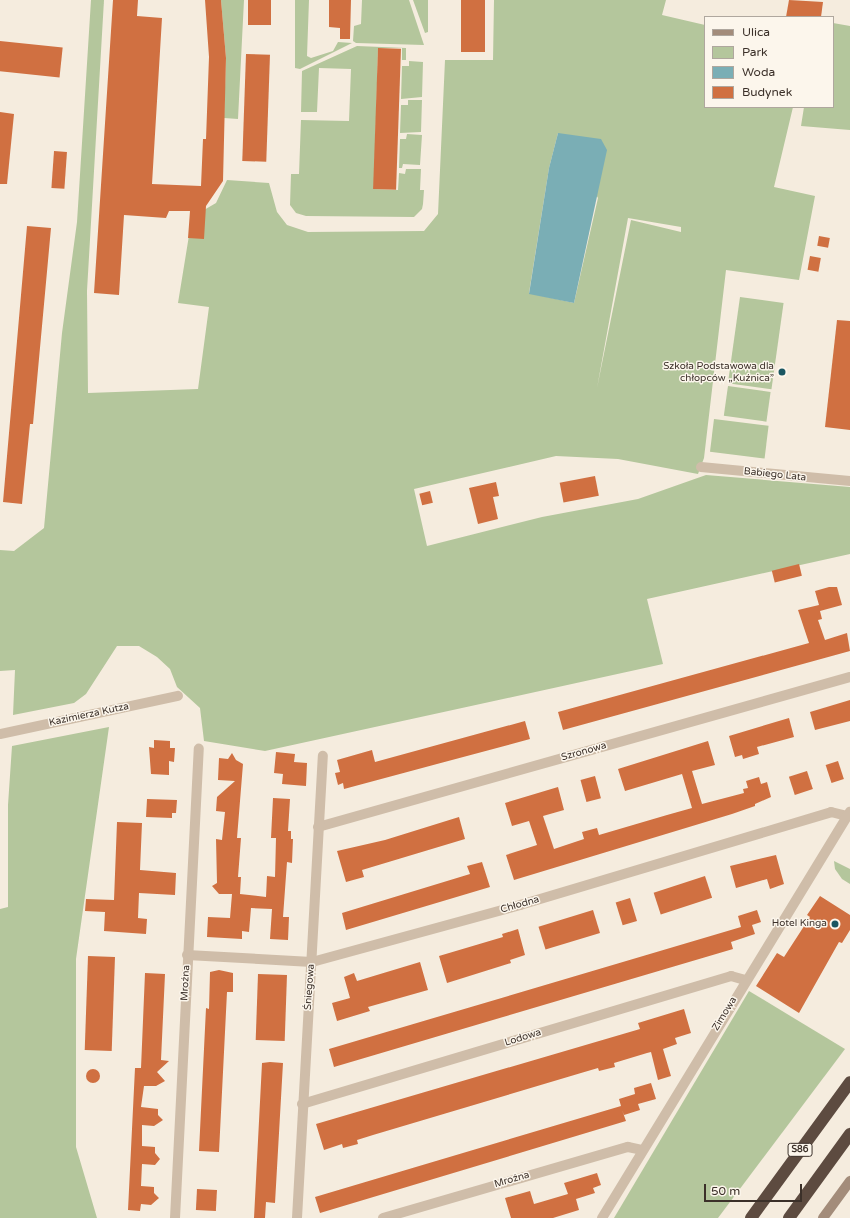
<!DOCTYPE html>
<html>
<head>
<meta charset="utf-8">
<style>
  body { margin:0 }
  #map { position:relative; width:850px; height:1218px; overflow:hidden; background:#f5ecde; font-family:"Varela Round",sans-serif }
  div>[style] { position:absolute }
  .green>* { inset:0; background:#b4c69c; transform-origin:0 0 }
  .water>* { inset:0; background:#7aaeb5 }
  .building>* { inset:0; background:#d07041; transform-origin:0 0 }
  .round { border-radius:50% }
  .street>* { height:10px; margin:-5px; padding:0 5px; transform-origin:5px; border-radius:5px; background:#cfbda9 }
  .secondary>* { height:10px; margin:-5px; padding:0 5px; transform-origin:5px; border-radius:5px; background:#a38c7a }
  .highway>* { height:12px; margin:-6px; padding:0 6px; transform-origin:6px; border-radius:6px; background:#5d4b40 }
  .dots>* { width:11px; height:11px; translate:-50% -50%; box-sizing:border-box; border:2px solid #fcf6ec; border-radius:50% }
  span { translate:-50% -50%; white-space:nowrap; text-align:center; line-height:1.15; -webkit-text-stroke:3px #fcf6ec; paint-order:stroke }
  .shield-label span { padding:1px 3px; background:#fcf6ec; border:1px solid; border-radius:3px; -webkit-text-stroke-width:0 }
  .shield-label { font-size:9px; color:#3b3029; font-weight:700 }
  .poi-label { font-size:10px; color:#3b3029 }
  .right { translate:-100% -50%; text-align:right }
  .street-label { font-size:10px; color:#3b3029 }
  .legend { position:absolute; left:704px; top:16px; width:130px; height:92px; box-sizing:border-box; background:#fcf6ec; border:1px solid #afa79e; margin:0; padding:5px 7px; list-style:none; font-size:12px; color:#3b3029 }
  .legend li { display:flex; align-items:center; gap:8px; height:20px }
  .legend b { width:20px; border:1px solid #afa79e }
  .scale { position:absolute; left:704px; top:1184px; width:98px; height:18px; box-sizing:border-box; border:2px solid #3b3029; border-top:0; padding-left:5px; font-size:12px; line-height:14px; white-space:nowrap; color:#3b3029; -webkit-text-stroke:3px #fcf6ec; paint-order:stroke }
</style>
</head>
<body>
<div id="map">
  <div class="green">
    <i style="clip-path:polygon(evenodd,91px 0,104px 0,87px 291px,88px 393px,198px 389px,209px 307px,178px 303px,192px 217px,216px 203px,227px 180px,269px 183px,277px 212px,287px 225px,308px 232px,424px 231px,438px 214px,445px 60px,493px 60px,494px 0,666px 0,662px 15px,705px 25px,705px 107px,793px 107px,774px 187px,815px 196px,799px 280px,726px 270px,704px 458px,698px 474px,618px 459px,556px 456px,414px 489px,427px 546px,542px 517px,638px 499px,706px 475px,850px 487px,850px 554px,647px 599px,663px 664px,265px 751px,204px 741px,200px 708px,177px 687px,170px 669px,157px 657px,139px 646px,117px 646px,86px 694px,74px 703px,13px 715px,15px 670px,0 671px,0 550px,14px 551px,44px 528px,62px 333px,77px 222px,91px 0,558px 133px,598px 198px,574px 303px,529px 293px,549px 168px,558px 133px,91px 0,628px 218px,681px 227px,681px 232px,631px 220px,597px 388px,628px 218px)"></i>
    <i style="clip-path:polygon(221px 0,244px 0,238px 119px,224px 118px,226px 58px)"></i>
    <i style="clip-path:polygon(295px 0,309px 0,307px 56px,311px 58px,333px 51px,338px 42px,352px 43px,300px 69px,295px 68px)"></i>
    <i style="clip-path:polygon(362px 0,409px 0,424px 45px,356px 43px,353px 41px,354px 26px,361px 24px)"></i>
    <i style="clip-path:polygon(413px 0,428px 0,428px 32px,425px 33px)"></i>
    <i style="clip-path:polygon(833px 23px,850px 26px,850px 130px,801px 126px,804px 107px,833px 107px)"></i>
    <i style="clip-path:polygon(357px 46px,406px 48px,406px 60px,402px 60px,402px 48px,378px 48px,374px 189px,398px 190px,399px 173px,405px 174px,406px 169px,421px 169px,420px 190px,424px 190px,423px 204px,422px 209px,414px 217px,306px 216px,296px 213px,290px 205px,291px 174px,299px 174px,301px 120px,349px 121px,351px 69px,319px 68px,317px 112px,301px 112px,302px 71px)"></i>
    <i style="clip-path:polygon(409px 61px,423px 62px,422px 97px,401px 99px,402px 66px,409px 66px)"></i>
    <i style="clip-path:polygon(408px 100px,422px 100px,421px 132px,400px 133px,401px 105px,408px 105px)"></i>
    <i style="clip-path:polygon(407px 134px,422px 135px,420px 165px,403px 164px,402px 168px,399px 168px,400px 139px,406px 139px)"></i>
    <i style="left:740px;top:297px;width:44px;height:87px;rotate:8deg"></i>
    <i style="left:728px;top:386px;width:43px;height:30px;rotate:8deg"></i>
    <i style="left:714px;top:419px;width:55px;height:33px;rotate:7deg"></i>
    <i style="clip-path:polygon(109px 727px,76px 959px,76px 1147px,97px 1218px,0 1218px,0 909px,8px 907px,8px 805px,12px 746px)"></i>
    <i style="clip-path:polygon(834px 861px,850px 869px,850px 884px,842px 879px,835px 869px)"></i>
    <i style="clip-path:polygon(749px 991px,845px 1049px,718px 1218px,614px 1218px)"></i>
  </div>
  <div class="water">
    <i style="clip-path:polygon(558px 133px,601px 139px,607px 150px,574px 303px,529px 294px,549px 168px)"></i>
  </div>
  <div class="building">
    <i style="clip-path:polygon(113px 0,138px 0,137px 16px,162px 18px,152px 184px,201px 186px,203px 139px,206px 139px,209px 57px,205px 0,221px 0,226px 58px,223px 181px,206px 206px,204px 239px,188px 238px,190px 211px,169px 211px,166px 218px,124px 215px,119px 295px,94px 293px)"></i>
    <i style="left:248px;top:0;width:23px;height:25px"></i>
    <i style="clip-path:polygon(329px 0,351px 0,350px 39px,340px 39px,340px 28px,329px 27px)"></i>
    <i style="left:461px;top:0;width:24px;height:52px"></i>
    <i style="clip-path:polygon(789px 0,823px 2px,821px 17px,786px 17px)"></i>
    <i style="left:0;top:41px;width:63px;height:30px;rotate:6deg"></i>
    <i style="left:378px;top:48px;width:23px;height:141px;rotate:2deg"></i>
    <i style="left:246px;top:54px;width:24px;height:107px;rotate:2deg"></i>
    <i style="clip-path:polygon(0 112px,14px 114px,7px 184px,0 184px)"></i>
    <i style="left:54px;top:151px;width:13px;height:37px;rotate:4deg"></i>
    <i style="clip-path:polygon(27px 226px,51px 228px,33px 424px,30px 424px,22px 504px,3px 502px)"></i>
    <i style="left:819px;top:236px;width:11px;height:10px;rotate:10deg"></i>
    <i style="left:810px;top:256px;width:11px;height:14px;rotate:10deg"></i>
    <i style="clip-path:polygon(837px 320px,850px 321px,850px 430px,825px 427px)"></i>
    <i style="left:595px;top:476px;width:20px;height:36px;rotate:79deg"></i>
    <i style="clip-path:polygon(496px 482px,499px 496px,493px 497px,498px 519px,478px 524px,469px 488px)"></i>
    <i style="left:430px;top:491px;width:12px;height:11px;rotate:76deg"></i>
    <i style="left:799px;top:564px;width:12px;height:28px;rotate:76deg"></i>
    <i style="clip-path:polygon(829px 587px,837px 587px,842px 605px,820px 611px,822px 619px,818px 620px,825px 640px,847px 633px,850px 651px,563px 730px,558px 712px,809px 643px,798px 610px,819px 605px,815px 591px)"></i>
    <i style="clip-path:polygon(850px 700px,850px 721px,815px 730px,810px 712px)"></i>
    <i style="clip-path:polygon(789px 718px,794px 737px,757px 747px,759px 754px,743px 759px,742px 755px,735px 757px,729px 736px)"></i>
    <i style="clip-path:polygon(525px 721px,530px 739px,344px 789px,343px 783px,338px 785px,335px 773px,340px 772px,337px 760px,372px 750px,375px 762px)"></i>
    <i style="clip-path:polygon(154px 740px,170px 741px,170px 748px,175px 748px,174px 762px,169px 761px,169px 775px,151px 774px,149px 747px,154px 748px)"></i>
    <i style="clip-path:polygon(708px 741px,715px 765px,692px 771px,702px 804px,744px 793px,743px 789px,748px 788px,746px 781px,759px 777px,761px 784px,767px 782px,771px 797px,755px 804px,755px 806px,732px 814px,514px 880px,506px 855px,537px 845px,529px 821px,512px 826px,505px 803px,558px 787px,564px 810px,543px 816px,554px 849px,584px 839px,582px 832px,597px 828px,599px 835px,667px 815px,692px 808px,682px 774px,625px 791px,618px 769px)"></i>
    <i style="clip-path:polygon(276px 752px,295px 754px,294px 762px,307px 763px,306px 786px,282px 784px,283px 774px,274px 773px)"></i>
    <i style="clip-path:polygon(232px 753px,236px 760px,243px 764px,237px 838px,241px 838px,238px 877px,241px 877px,240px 894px,266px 897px,267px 876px,275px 877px,276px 838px,271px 838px,273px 798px,290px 799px,288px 831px,291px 831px,291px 839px,293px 839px,292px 863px,287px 862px,283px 917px,289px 917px,288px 940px,270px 939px,272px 909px,251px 908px,249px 932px,242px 931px,242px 939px,207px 937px,208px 917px,230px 918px,232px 894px,219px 894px,212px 886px,217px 883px,216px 839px,222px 840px,225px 812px,216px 811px,217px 797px,235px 781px,218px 780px,219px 758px,228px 759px)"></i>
    <i style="left:838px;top:761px;width:19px;height:13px;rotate:72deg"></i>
    <i style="left:807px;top:771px;width:19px;height:19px;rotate:72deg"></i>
    <i style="left:595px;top:776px;width:23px;height:15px;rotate:75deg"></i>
    <i style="clip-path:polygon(147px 799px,177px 800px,176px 813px,172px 813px,172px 818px,146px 817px)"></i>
    <i style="clip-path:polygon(459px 817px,465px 839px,362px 870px,364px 877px,346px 882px,337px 851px,385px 840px)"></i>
    <i style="clip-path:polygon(117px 822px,142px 823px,140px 870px,176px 873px,175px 895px,139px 893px,138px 918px,147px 919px,146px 934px,104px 931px,105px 912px,85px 911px,86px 899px,114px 900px)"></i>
    <i style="clip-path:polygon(776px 855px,784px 884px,770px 889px,767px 879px,736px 888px,730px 866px)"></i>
    <i style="clip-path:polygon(482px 862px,490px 887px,346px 930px,342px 913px,470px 874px,467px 866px)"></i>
    <i style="left:705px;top:876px;width:23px;height:54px;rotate:72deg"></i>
    <i style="clip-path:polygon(820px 896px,850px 915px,850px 930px,842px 943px,839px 942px,799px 1013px,756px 986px,777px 953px,784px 957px,810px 917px,807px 915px)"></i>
    <i style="left:630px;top:898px;width:24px;height:15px;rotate:73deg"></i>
    <i style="left:593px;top:910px;width:24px;height:57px;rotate:73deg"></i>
    <i style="clip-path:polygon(757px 910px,761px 922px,752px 925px,755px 934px,731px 942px,733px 949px,334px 1067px,329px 1049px,741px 927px,738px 916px)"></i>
    <i style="clip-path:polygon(518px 929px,525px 955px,510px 960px,511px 963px,447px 983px,439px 956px,503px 937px,502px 934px)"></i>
    <i style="left:88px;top:956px;width:27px;height:94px;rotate:2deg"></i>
    <i style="clip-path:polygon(420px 962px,428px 990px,368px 1007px,370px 1011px,337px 1021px,332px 1003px,350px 998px,344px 977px,354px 973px,357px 981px)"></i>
    <i style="clip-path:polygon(219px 970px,233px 973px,233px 992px,227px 992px,219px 1152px,199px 1151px,206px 1008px,209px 1009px,210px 972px)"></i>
    <i style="clip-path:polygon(145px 973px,165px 974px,161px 1060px,169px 1061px,157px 1072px,165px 1081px,156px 1086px,144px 1086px,141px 1107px,158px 1109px,158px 1115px,163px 1120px,154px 1126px,142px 1125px,142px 1146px,155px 1147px,155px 1153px,160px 1159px,155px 1165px,142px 1164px,141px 1186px,154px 1187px,154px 1193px,159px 1198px,151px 1205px,141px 1204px,140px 1211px,128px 1210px,135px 1068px,141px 1068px)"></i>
    <i style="left:258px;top:974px;width:29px;height:66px;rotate:2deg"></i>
    <i style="clip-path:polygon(684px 1009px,691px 1033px,675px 1038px,677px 1044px,663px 1049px,671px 1076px,658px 1080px,651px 1052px,647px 1053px,614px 1063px,615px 1067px,599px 1071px,598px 1068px,581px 1073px,373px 1135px,357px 1140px,358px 1144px,343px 1148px,342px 1144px,324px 1150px,316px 1124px,640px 1029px,638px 1023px)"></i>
    <i style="clip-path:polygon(270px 1062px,283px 1063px,275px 1203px,266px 1202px,265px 1218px,254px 1218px,262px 1063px)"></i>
    <i class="round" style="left:86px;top:1069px;width:14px;height:14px"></i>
    <i style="clip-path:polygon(651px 1083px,656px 1099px,638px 1104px,640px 1110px,624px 1115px,622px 1110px,626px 1121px,320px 1213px,315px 1197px,621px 1106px,619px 1099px,635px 1094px,634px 1088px)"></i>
    <i style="clip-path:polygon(597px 1173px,601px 1185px,593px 1188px,595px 1193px,576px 1199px,579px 1210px,553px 1218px,511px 1218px,505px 1198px,530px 1191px,534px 1204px,541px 1202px,568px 1194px,564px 1183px)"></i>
    <i style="left:197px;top:1189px;width:20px;height:21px;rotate:3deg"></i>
  </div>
  <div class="street">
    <i style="left:701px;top:467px;width:150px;rotate:5.4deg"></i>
    <i style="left:0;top:734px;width:182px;rotate:-12.1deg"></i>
    <i style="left:318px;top:827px;width:553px;rotate:-15.75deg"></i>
    <i style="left:187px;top:955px;width:125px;rotate:3.2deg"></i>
    <i style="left:312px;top:962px;width:216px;rotate:-15.3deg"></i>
    <i style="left:520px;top:905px;width:325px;rotate:-16.6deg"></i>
    <i style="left:831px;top:812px;width:16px;rotate:14deg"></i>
    <i style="left:302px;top:1104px;width:448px;rotate:-16.6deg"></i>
    <i style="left:731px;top:976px;width:15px;rotate:16deg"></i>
    <i style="left:175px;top:1218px;width:470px;rotate:-87.1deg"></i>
    <i style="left:297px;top:1218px;width:463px;rotate:-86.8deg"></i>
    <i style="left:383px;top:1218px;width:255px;rotate:-16.2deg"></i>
    <i style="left:628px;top:1147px;width:14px;rotate:12deg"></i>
    <i style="left:602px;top:1218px;width:476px;rotate:-58.6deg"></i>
  </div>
  <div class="secondary">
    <i style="left:823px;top:1218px;width:46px;rotate:-53.9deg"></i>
  </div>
  <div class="highway">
    <i style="left:751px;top:1218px;width:168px;rotate:-53.9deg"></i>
    <i style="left:789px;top:1218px;width:104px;rotate:-54deg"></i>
  </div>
  <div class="dots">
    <i style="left:782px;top:372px;background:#1a5661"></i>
    <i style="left:835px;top:924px;background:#1a5661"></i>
  </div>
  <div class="shield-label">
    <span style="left:800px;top:1150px">S86</span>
  </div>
  <div class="poi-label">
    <span class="right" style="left:774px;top:372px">Szkoła Podstawowa dla<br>chłopców „Kuźnica”</span>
    <span class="right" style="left:827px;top:924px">Hotel Kinga</span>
  </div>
  <div class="street-label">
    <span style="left:775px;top:475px;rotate:6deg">Babiego Lata</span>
    <span style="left:89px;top:715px;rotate:-12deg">Kazimierza Kutza</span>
    <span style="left:584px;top:752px;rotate:-16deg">Szronowa</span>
    <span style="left:520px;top:905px;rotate:-16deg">Chłodna</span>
    <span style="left:186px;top:983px;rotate:-87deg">Mroźna</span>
    <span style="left:310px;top:987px;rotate:-86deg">Śniegowa</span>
    <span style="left:725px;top:1014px;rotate:-59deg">Zimowa</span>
    <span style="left:523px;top:1038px;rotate:-17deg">Lodowa</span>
    <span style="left:512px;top:1180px;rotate:-16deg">Mroźna</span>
  </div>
  <ul class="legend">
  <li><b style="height:5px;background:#a38c7a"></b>Ulica</li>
  <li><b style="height:11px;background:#b4c69c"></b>Park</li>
  <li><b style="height:11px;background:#7aaeb5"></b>Woda</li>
  <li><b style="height:11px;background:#d07041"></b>Budynek</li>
  </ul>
  <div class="scale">50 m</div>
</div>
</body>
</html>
